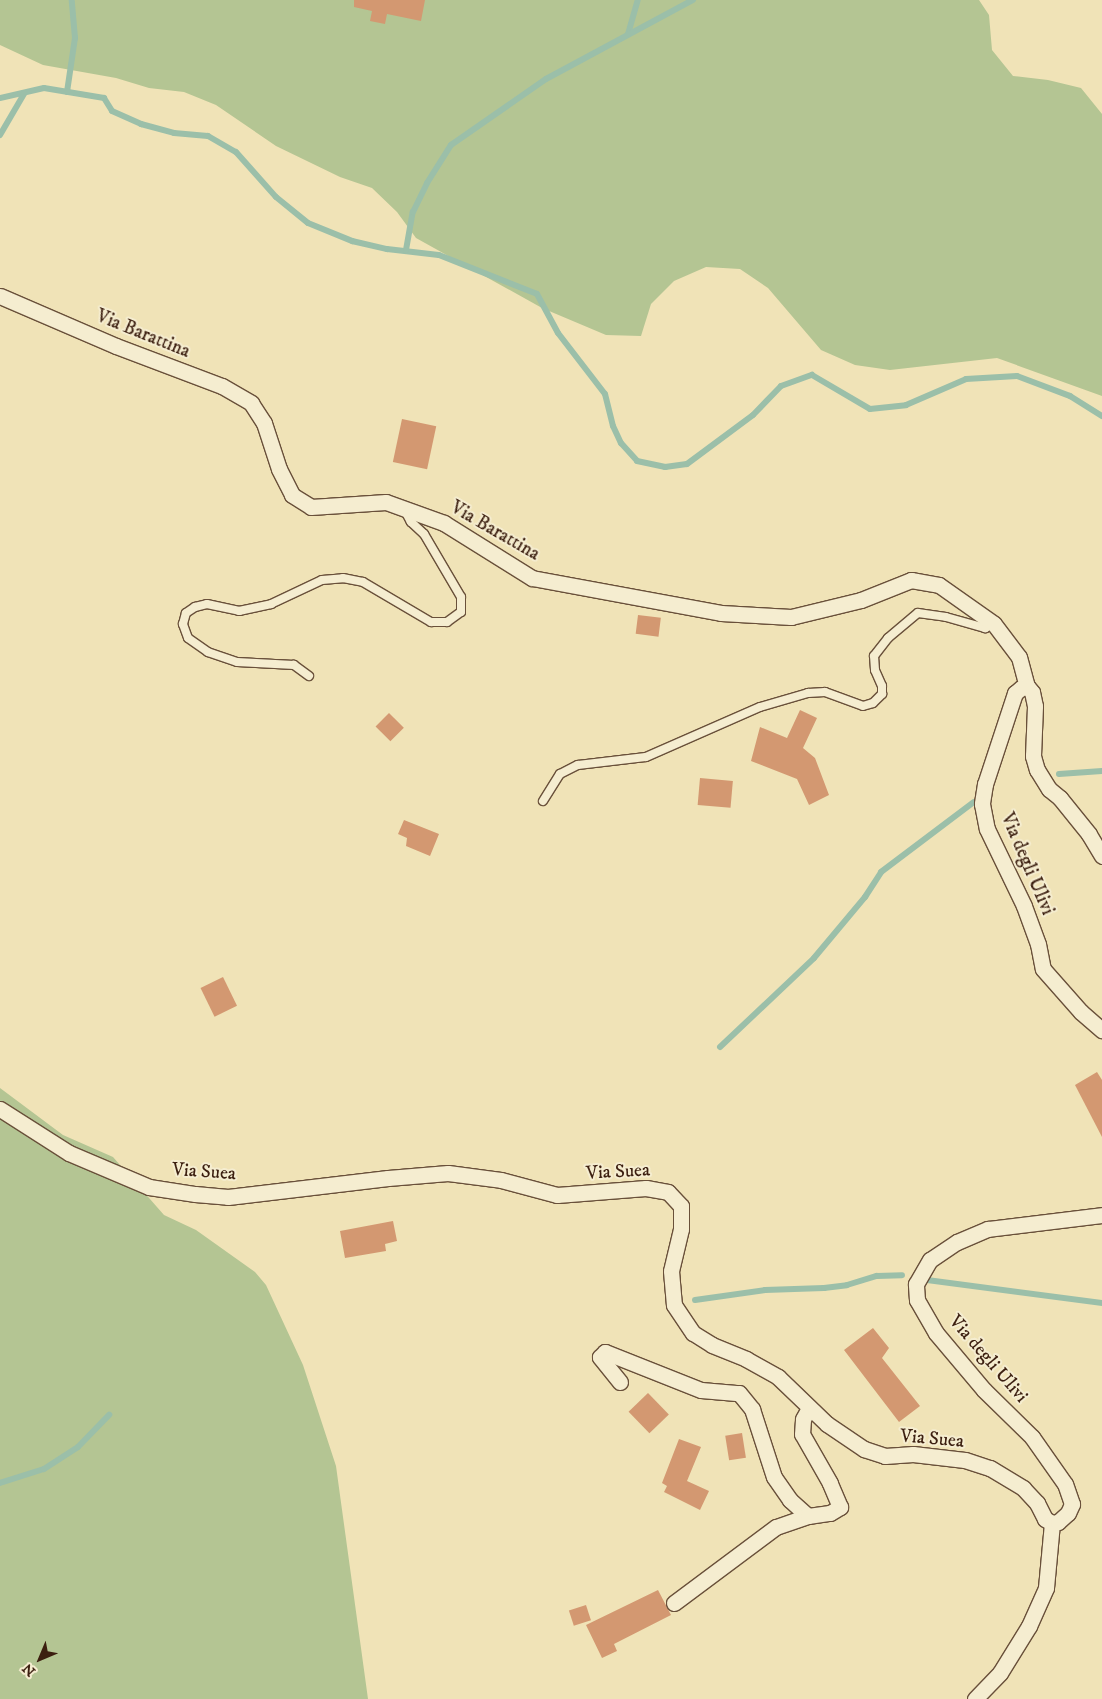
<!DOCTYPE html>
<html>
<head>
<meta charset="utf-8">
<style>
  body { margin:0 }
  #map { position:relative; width:1102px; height:1699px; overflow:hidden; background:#f0e3b7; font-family:"IM FELL DW Pica",serif }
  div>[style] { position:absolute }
  .green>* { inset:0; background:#b4c593 }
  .stream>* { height:6px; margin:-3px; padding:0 3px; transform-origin:3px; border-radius:3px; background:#9bbfa9 }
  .building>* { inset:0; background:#d39871; transform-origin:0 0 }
  .roads { filter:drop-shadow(1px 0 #69503a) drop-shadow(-1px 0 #69503a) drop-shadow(0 1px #69503a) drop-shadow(0 -1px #69503a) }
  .lane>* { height:8px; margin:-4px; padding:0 4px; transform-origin:4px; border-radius:4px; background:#f5edd0 }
  .street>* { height:15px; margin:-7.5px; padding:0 7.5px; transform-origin:7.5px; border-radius:7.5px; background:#f5edd0 }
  span { translate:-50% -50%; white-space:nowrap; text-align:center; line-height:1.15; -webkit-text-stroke:4px #f5edd0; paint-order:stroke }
  .street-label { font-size:19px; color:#3c1f10 }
  .north { position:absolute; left:15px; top:1634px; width:50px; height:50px; -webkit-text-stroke:4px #f5edd0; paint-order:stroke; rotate:225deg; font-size:14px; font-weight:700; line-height:20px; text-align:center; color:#3c1f10 }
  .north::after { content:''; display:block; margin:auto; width:18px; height:22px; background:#3c1f10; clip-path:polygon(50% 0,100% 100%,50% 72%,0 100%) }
</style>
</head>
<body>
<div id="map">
  <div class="green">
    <i style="clip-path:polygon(0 0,979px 0,989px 15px,992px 50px,1013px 76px,1048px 80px,1081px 88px,1102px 114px,1102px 396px,997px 358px,890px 370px,855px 365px,821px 350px,768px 288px,740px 269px,706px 267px,674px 281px,651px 304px,641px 336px,606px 335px,542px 308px,416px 238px,397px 212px,372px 188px,340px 177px,276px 146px,216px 105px,184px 92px,149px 88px,116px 78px,43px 65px,0 45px)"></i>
    <i style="clip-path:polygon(0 1088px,63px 1135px,113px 1157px,164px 1215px,196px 1230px,255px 1272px,266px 1285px,303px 1365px,336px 1466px,368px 1699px,0 1699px)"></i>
  </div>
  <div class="stream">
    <i style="left:628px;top:34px;width:35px;rotate:-74deg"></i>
    <i style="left:67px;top:92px;width:55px;rotate:-81.6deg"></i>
    <i style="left:75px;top:38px;width:38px;rotate:-95deg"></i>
    <i style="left:0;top:98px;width:45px;rotate:-12.8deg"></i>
    <i style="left:44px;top:88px;width:61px;rotate:9.5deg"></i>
    <i style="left:104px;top:98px;width:15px;rotate:58deg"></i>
    <i style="left:112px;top:111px;width:32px;rotate:24deg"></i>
    <i style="left:141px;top:124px;width:34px;rotate:15deg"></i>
    <i style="left:174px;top:133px;width:34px;rotate:5deg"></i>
    <i style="left:208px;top:136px;width:32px;rotate:30deg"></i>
    <i style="left:236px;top:152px;width:60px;rotate:48.4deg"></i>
    <i style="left:276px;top:197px;width:41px;rotate:39.1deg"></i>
    <i style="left:308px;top:223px;width:48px;rotate:22.2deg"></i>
    <i style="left:352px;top:241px;width:36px;rotate:13deg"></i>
    <i style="left:387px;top:249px;width:52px;rotate:6.6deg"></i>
    <i style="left:439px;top:255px;width:105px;rotate:21.7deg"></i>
    <i style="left:537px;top:294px;width:44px;rotate:61.7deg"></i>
    <i style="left:558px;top:333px;width:77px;rotate:52.4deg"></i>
    <i style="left:605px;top:394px;width:33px;rotate:76deg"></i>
    <i style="left:613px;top:426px;width:19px;rotate:65deg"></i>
    <i style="left:621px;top:443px;width:24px;rotate:48deg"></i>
    <i style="left:637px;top:461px;width:29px;rotate:12deg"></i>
    <i style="left:665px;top:467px;width:22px;rotate:-8deg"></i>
    <i style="left:687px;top:464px;width:82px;rotate:-36.6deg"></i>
    <i style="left:753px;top:415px;width:40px;rotate:-46deg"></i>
    <i style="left:781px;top:386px;width:33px;rotate:-20deg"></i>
    <i style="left:812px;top:375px;width:67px;rotate:30.4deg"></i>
    <i style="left:870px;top:409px;width:36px;rotate:-6deg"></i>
    <i style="left:906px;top:405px;width:65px;rotate:-23.4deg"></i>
    <i style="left:966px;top:379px;width:51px;rotate:-3.4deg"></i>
    <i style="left:1017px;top:376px;width:57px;rotate:20.7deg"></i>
    <i style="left:1070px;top:396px;width:38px;rotate:32deg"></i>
    <i style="left:0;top:135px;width:48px;rotate:-59.7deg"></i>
    <i style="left:406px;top:250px;width:39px;rotate:-80deg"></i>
    <i style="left:413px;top:212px;width:32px;rotate:-64deg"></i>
    <i style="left:427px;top:183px;width:45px;rotate:-57.7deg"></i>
    <i style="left:451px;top:145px;width:116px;rotate:-34.8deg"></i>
    <i style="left:546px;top:79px;width:167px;rotate:-28.3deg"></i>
    <i style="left:1059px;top:774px;width:43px;rotate:-4deg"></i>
    <i style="left:720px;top:1047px;width:129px;rotate:-43.4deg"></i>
    <i style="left:814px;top:958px;width:80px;rotate:-50.1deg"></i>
    <i style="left:865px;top:897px;width:30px;rotate:-57deg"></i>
    <i style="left:881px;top:872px;width:116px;rotate:-37deg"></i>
    <i style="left:927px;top:1280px;width:177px;rotate:7.5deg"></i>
    <i style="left:695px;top:1300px;width:71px;rotate:-8.1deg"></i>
    <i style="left:765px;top:1290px;width:59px;rotate:-1.9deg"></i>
    <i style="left:824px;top:1288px;width:23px;rotate:-7deg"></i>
    <i style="left:847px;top:1285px;width:31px;rotate:-17deg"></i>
    <i style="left:877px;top:1276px;width:25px;rotate:-2deg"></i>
    <i style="left:0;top:1483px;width:46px;rotate:-17.7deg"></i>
    <i style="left:44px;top:1469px;width:40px;rotate:-32.9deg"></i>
    <i style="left:78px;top:1447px;width:45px;rotate:-45.9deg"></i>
  </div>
  <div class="building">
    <i style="clip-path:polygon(354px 0,425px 0,421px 21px,387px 14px,385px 24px,370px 21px,372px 11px,354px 7px)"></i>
    <i style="left:402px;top:419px;width:35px;height:44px;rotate:12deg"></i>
    <i style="left:638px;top:615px;width:23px;height:19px;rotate:7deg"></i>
    <i style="clip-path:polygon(800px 710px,817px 718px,803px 748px,815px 758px,829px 795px,809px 805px,797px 779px,751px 761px,760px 727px,787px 738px)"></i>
    <i style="left:389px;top:713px;width:21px;height:19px;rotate:45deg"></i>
    <i style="left:700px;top:778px;width:33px;height:27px;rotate:5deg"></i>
    <i style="clip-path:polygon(404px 820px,439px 834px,430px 856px,406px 846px,407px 838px,398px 834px)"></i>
    <i style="left:223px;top:977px;width:32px;height:25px;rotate:64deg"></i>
    <i style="clip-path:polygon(1097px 1072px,1102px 1080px,1102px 1137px,1075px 1085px)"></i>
    <i style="clip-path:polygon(393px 1221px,397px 1241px,385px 1244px,386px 1251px,345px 1258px,340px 1231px)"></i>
    <i style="clip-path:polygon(873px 1328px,889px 1348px,882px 1358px,920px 1406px,899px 1422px,844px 1350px)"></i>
    <i style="left:648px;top:1393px;width:30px;height:27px;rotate:46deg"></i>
    <i style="left:742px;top:1433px;width:25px;height:17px;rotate:81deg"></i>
    <i style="clip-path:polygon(679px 1439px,701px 1447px,687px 1481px,709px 1491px,700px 1510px,664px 1492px,667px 1486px,662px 1483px)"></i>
    <i style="clip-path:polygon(658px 1590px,671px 1615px,614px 1644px,617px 1651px,602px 1658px,586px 1625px)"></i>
    <i style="left:586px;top:1605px;width:16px;height:18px;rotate:72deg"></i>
  </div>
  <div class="roads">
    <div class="lane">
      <i style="left:309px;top:676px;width:19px;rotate:-144deg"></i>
      <i style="left:294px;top:665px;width:57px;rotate:-177deg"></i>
      <i style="left:237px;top:662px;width:31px;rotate:-161deg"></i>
      <i style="left:208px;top:652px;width:24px;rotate:-145deg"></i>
      <i style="left:188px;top:638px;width:15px;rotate:-110deg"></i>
      <i style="left:183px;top:624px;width:11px;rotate:-75deg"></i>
      <i style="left:186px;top:613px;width:11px;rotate:-34deg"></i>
      <i style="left:195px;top:607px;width:12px;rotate:-14deg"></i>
      <i style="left:207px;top:604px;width:33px;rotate:12deg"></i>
      <i style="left:239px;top:611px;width:33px;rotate:-12deg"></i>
      <i style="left:271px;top:604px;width:56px;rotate:-25.2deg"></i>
      <i style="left:322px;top:580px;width:21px;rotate:-5deg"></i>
      <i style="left:343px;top:578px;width:20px;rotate:11deg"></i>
      <i style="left:363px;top:582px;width:79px;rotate:30.5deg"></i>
      <i style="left:431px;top:622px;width:16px"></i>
      <i style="left:447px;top:622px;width:17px;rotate:-36deg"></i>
      <i style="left:461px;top:612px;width:15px;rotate:-90deg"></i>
      <i style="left:461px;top:597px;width:73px;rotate:-120.4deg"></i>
      <i style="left:424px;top:534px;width:18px;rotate:-137deg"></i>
      <i style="left:411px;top:522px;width:15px;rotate:-118deg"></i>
      <i style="left:543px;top:801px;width:32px;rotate:-58deg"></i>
      <i style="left:560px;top:774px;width:20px;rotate:-27deg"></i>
      <i style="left:578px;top:765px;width:68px;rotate:-6.7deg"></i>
      <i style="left:646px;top:757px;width:124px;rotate:-23.7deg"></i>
      <i style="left:760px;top:707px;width:50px;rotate:-16.3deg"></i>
      <i style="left:808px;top:693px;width:17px;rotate:-3deg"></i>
      <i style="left:825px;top:692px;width:40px;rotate:20.2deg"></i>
      <i style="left:863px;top:706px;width:10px;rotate:-17deg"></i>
      <i style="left:873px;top:703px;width:13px;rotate:-45deg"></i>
      <i style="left:882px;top:694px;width:8px;rotate:-90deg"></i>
      <i style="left:882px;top:686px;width:17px;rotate:-114deg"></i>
      <i style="left:875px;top:670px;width:14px;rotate:-94deg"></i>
      <i style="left:874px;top:656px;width:23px;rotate:-52deg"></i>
      <i style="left:888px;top:638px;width:39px;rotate:-40deg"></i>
      <i style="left:918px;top:613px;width:28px;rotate:8deg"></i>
      <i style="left:946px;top:617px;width:41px;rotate:15.8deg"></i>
      <i style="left:985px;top:628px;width:10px;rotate:-24deg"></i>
    </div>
    <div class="street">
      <i style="left:0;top:296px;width:126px;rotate:23.3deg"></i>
      <i style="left:116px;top:346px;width:113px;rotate:20.7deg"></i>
      <i style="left:222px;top:386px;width:34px;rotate:30deg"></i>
      <i style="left:251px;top:403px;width:24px;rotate:57deg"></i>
      <i style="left:264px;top:423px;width:48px;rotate:71.9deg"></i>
      <i style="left:279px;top:469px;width:29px;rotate:63deg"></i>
      <i style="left:292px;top:495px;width:22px;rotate:32deg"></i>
      <i style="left:311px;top:507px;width:75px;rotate:-3.8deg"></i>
      <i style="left:386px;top:502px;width:62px;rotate:19.9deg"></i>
      <i style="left:444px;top:523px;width:104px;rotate:32deg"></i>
      <i style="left:532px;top:578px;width:192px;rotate:10.5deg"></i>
      <i style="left:721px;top:613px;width:70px;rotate:3.3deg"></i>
      <i style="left:791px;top:617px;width:72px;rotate:-13.7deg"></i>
      <i style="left:861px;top:600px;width:54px;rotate:-21.8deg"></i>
      <i style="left:911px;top:580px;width:28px;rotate:10deg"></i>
      <i style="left:939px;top:585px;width:67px;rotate:35.3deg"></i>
      <i style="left:994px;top:624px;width:41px;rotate:52.9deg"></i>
      <i style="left:1019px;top:657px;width:30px;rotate:75deg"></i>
      <i style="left:1102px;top:856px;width:26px;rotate:-121deg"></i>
      <i style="left:1089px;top:834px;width:46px;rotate:-128.9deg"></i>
      <i style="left:1060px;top:798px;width:14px;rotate:-141deg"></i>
      <i style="left:1049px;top:789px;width:22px;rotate:-122deg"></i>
      <i style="left:1037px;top:770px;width:15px;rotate:-106deg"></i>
      <i style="left:1033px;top:756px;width:50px;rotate:-87.7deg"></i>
      <i style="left:1035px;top:706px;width:14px;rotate:-102deg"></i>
      <i style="left:1032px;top:692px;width:8px;rotate:-130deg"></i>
      <i style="left:1027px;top:686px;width:6px;rotate:162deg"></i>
      <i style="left:1021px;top:688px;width:8px;rotate:140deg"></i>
      <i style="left:1015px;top:693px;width:96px;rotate:108.2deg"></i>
      <i style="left:985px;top:784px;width:20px;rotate:99deg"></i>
      <i style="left:982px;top:804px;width:25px;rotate:79deg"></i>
      <i style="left:987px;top:829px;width:85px;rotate:64.3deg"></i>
      <i style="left:1024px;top:906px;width:40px;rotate:69.8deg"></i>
      <i style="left:1038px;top:944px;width:25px;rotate:79deg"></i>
      <i style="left:1043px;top:969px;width:57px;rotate:48.5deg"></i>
      <i style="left:1081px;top:1012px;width:28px;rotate:41deg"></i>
      <i style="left:0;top:1109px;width:82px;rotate:32.5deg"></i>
      <i style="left:69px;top:1153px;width:87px;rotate:23deg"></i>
      <i style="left:149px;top:1187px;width:47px;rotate:8.7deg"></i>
      <i style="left:195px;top:1194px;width:33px;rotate:5deg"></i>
      <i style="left:228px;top:1197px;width:161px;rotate:-6.8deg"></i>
      <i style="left:388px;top:1178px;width:60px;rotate:-4.8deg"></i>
      <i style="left:448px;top:1173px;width:53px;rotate:7.5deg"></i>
      <i style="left:501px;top:1180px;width:58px;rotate:15deg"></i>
      <i style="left:557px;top:1195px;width:89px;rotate:-4.5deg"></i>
      <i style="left:646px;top:1188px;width:22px;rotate:10deg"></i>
      <i style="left:668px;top:1192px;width:19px;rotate:47deg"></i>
      <i style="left:681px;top:1206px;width:23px;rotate:90deg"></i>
      <i style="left:681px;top:1229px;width:43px;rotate:103.4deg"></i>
      <i style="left:671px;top:1271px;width:34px;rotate:85deg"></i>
      <i style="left:674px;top:1305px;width:34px;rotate:56deg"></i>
      <i style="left:693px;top:1333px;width:22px;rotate:32deg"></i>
      <i style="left:712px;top:1345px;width:37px;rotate:22deg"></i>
      <i style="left:746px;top:1359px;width:37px;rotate:29deg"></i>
      <i style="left:778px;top:1377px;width:68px;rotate:43.8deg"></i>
      <i style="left:827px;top:1424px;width:45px;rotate:34deg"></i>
      <i style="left:864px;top:1449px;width:22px;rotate:18deg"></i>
      <i style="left:885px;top:1456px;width:28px;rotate:-4deg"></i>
      <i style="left:913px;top:1454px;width:52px;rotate:6.6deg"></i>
      <i style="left:965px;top:1460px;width:26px;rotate:18deg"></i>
      <i style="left:990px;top:1468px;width:39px;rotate:31deg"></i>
      <i style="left:1023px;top:1488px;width:21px;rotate:47deg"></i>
      <i style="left:1037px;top:1503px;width:18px;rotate:63deg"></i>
      <i style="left:1045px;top:1519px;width:8px;rotate:30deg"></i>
      <i style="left:1052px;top:1523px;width:65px;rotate:95.3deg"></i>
      <i style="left:1046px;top:1588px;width:42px;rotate:114.1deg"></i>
      <i style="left:1029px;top:1626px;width:55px;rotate:121.7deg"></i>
      <i style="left:1000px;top:1673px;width:36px;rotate:134deg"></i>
      <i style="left:620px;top:1382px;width:32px;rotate:-129deg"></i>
      <i style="left:600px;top:1357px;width:7px;rotate:-45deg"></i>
      <i style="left:605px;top:1352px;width:103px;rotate:21.6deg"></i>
      <i style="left:701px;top:1390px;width:38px;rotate:5deg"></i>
      <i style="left:739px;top:1393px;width:21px;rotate:51deg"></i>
      <i style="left:752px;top:1409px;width:71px;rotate:72.1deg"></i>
      <i style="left:774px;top:1477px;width:28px;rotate:55deg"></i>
      <i style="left:790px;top:1500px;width:24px;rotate:42deg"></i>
      <i style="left:1052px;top:1523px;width:6px;rotate:-9deg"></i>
      <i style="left:1058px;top:1522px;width:13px;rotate:-42deg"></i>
      <i style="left:1068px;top:1513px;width:10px;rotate:-66deg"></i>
      <i style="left:1072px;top:1504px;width:21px;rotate:-109deg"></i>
      <i style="left:1065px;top:1484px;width:57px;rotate:-125.1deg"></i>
      <i style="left:1032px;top:1437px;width:67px;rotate:-135.6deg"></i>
      <i style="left:984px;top:1390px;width:75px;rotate:-130.1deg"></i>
      <i style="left:936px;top:1333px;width:38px;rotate:-120deg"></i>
      <i style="left:917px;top:1300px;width:16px;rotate:-94deg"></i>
      <i style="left:916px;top:1284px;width:28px;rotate:-60deg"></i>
      <i style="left:930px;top:1260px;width:32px;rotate:-34deg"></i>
      <i style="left:957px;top:1242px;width:34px;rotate:-23deg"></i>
      <i style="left:988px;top:1229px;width:115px;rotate:-7deg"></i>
      <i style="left:674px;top:1603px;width:127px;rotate:-36.7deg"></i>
      <i style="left:776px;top:1527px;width:34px;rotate:-19deg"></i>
      <i style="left:808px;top:1516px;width:22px;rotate:-8deg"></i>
      <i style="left:830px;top:1513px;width:12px;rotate:-31deg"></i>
      <i style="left:840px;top:1507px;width:26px;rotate:-113deg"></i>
      <i style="left:830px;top:1483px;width:56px;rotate:-119.7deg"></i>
      <i style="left:802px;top:1434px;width:15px;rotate:-86deg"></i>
      <i style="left:803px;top:1419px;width:13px;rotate:-61deg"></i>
    </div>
  </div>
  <div class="street-label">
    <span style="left:143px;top:334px;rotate:22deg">Via Barattina</span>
    <span style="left:495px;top:531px;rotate:30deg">Via Barattina</span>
    <span style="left:1027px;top:864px;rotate:67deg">Via degli Ulivi</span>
    <span style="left:204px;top:1172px;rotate:4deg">Via Suea</span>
    <span style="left:618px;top:1172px;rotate:-3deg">Via Suea</span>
    <span style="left:988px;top:1359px;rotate:49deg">Via degli Ulivi</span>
    <span style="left:932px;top:1439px;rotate:5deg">Via Suea</span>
  </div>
  <div class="north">N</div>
</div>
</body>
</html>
